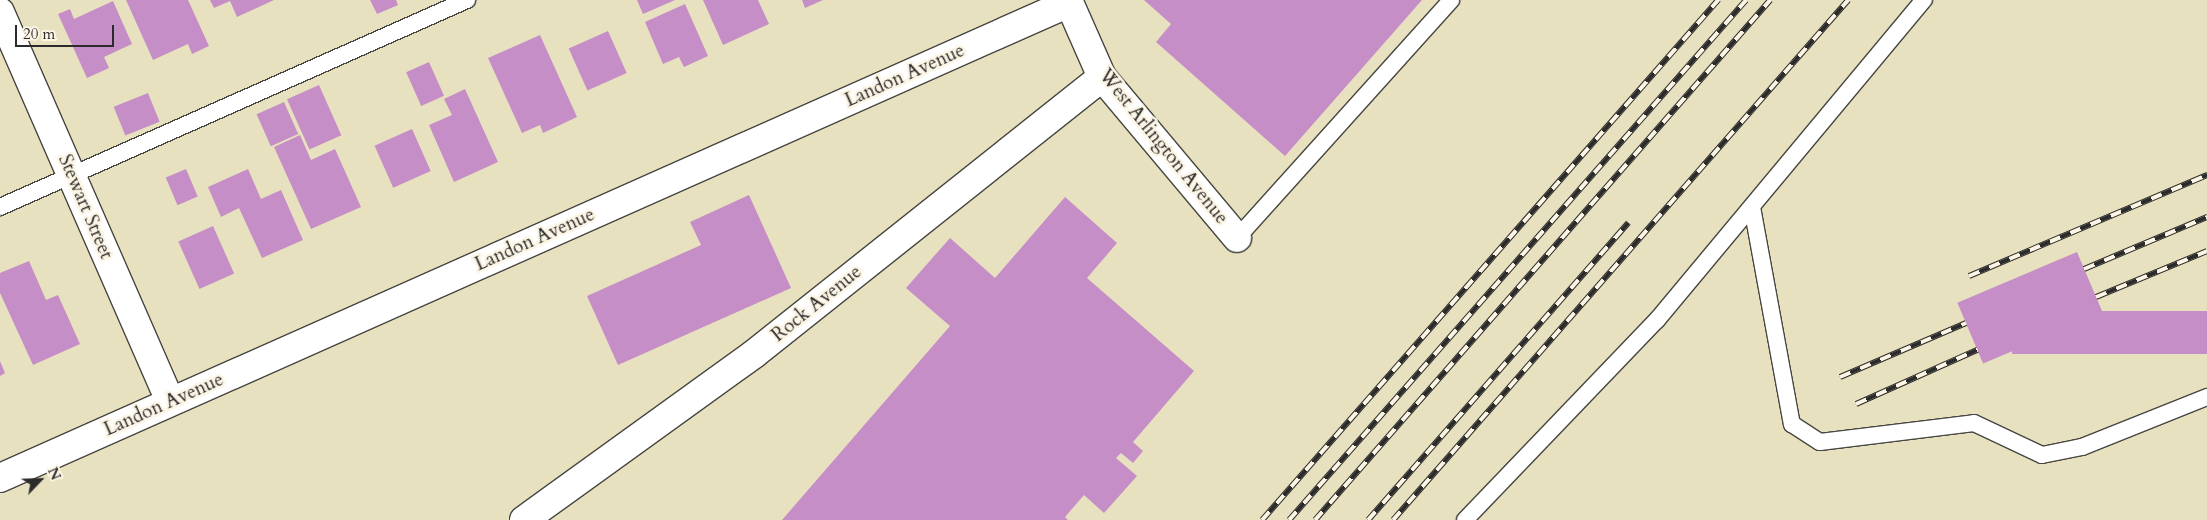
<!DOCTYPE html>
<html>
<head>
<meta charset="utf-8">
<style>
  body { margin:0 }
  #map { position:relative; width:2207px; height:520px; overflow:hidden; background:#e8e1bf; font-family:Cardo,serif }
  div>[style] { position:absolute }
  .building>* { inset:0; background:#c68ec6; transform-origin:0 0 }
  .roads { filter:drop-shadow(1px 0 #474641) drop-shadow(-1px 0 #474641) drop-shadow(0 1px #474641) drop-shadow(0 -1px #474641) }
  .service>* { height:16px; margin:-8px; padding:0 8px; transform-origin:8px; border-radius:8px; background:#fff }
  .minor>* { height:28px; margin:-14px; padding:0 14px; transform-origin:14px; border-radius:14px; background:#fff }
  .rail>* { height:5.5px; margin-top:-2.75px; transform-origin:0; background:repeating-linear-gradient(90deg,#fcf5e5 0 11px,#2b2b2b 0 22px); box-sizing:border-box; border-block:1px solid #2b2b2b }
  span { translate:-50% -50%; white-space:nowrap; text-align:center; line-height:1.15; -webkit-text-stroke:5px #fcf5e5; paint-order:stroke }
  .street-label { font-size:19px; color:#2b2b2b }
  .north { position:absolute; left:15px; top:455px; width:50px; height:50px; -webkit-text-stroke:4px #fcf5e5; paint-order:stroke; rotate:66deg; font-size:14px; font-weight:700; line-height:20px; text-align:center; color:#2b2b2b }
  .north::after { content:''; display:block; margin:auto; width:18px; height:22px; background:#2b2b2b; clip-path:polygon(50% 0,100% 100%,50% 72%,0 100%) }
  .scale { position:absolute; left:15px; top:25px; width:99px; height:22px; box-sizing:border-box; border:2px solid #2b2b2b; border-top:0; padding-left:6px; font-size:15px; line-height:18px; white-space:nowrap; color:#2b2b2b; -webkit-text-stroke:4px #fcf5e5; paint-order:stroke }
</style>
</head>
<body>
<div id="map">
  <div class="building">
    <i style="clip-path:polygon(126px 0,188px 0,209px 46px,192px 54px,188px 44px,153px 60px)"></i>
    <i style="clip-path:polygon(210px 0,274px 0,237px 17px,230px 1px,214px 8px)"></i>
    <i style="clip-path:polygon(370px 0,396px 0,398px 5px,377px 14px)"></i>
    <i style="clip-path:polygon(637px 0,675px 0,643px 14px)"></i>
    <i style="clip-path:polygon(703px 0,758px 0,769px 24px,723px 45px)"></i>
    <i style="clip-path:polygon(802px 0,823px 0,805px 8px)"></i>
    <i style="clip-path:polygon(1144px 0,1422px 0,1285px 156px,1156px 42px,1171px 24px)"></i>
    <i style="clip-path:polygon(113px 1px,132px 44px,104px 57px,109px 68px,87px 78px,58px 14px,70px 9px,74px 19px)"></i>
    <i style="clip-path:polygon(685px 4px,708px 56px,684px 67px,679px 57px,663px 64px,645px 22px)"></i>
    <i style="left:608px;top:31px;width:46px;height:43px;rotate:66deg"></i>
    <i style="clip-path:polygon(540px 35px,577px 117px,543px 133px,540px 125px,522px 133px,488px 58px)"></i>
    <i style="left:429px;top:62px;width:37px;height:25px;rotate:66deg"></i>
    <i style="left:319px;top:85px;width:55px;height:35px;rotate:66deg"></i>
    <i style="clip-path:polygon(465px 89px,498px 162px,454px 182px,429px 125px,452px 115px,444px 99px)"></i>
    <i style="left:148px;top:93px;width:31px;height:37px;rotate:68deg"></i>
    <i style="left:284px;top:102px;width:35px;height:30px;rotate:66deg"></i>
    <i style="left:412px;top:129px;width:46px;height:41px;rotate:66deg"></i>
    <i style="clip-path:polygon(300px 135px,311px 160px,335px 149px,361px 207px,311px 229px,274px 147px)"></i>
    <i style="left:186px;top:169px;width:30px;height:22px;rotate:67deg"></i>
    <i style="clip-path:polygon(248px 169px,261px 199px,281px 190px,303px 240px,262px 258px,239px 208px,221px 217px,208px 187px)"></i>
    <i style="clip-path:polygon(749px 195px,791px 288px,618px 365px,587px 296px,701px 245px,690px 222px)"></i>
    <i style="clip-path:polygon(1065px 197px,1117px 243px,1087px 278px,1194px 371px,1133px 442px,1143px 451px,1133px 463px,1121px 453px,1116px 458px,1137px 476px,1104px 513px,1084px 495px,1065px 517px,1068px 520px,782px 520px,950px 326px,906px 288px,950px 238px,995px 278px)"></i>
    <i style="left:213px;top:226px;width:52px;height:38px;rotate:66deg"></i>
    <i style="left:2077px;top:252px;width:66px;height:130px;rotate:67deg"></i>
    <i style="clip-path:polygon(29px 261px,46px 300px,58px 295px,80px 344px,33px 365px,0 293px,0 273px)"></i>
    <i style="left:2207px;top:311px;width:43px;height:195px;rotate:90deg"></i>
    <i style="clip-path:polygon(0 361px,5px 373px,0 376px)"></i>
  </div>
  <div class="roads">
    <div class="service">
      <i style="left:0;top:207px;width:511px;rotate:-23.91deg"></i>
      <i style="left:1752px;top:207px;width:221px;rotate:79.6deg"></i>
      <i style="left:1792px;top:424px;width:33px;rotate:33deg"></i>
      <i style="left:1820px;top:442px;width:155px;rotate:-7deg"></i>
      <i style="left:1974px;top:423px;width:75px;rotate:25.2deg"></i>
      <i style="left:2042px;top:455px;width:41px;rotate:-11.3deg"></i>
      <i style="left:2082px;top:447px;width:135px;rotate:-21.8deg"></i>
      <i style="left:1237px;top:238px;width:320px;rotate:-48deg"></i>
      <i style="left:1465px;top:520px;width:277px;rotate:-46.2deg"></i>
      <i style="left:1657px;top:320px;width:417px;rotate:-50.2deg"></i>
    </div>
    <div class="minor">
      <i style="left:1068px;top:0;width:84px;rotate:66.2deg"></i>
      <i style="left:1102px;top:77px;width:210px;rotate:50deg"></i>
      <i style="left:0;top:12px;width:425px;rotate:66.4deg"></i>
      <i style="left:0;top:478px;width:1170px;rotate:-23.96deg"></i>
      <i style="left:524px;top:520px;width:284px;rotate:-35.8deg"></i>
      <i style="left:754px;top:354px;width:445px;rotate:-38.5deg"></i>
    </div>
  </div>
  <div class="rail">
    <i style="left:2084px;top:269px;width:134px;rotate:-22.9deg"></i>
    <i style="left:1969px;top:276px;width:259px;rotate:-23deg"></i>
    <i style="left:2096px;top:297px;width:120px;rotate:-22.5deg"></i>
    <i style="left:1840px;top:377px;width:137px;rotate:-23.2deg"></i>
    <i style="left:1856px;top:404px;width:133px;rotate:-24.1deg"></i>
    <i style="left:1262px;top:520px;width:692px;rotate:-48.75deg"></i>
    <i style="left:1289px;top:520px;width:692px;rotate:-48.69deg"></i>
    <i style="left:1315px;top:520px;width:691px;rotate:-48.81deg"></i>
    <i style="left:1368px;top:520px;width:395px;rotate:-48.8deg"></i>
    <i style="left:1393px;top:520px;width:691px;rotate:-48.81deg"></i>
  </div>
  <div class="street-label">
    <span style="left:905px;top:76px;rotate:-24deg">Landon Avenue</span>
    <span style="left:1163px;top:147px;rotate:51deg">West Arlington Avenue</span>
    <span style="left:85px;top:207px;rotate:67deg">Stewart Street</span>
    <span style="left:535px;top:240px;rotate:-24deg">Landon Avenue</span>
    <span style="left:817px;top:304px;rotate:-39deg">Rock Avenue</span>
    <span style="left:164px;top:405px;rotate:-24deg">Landon Avenue</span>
  </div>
  <div class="north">N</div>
  <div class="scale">20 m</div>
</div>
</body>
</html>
